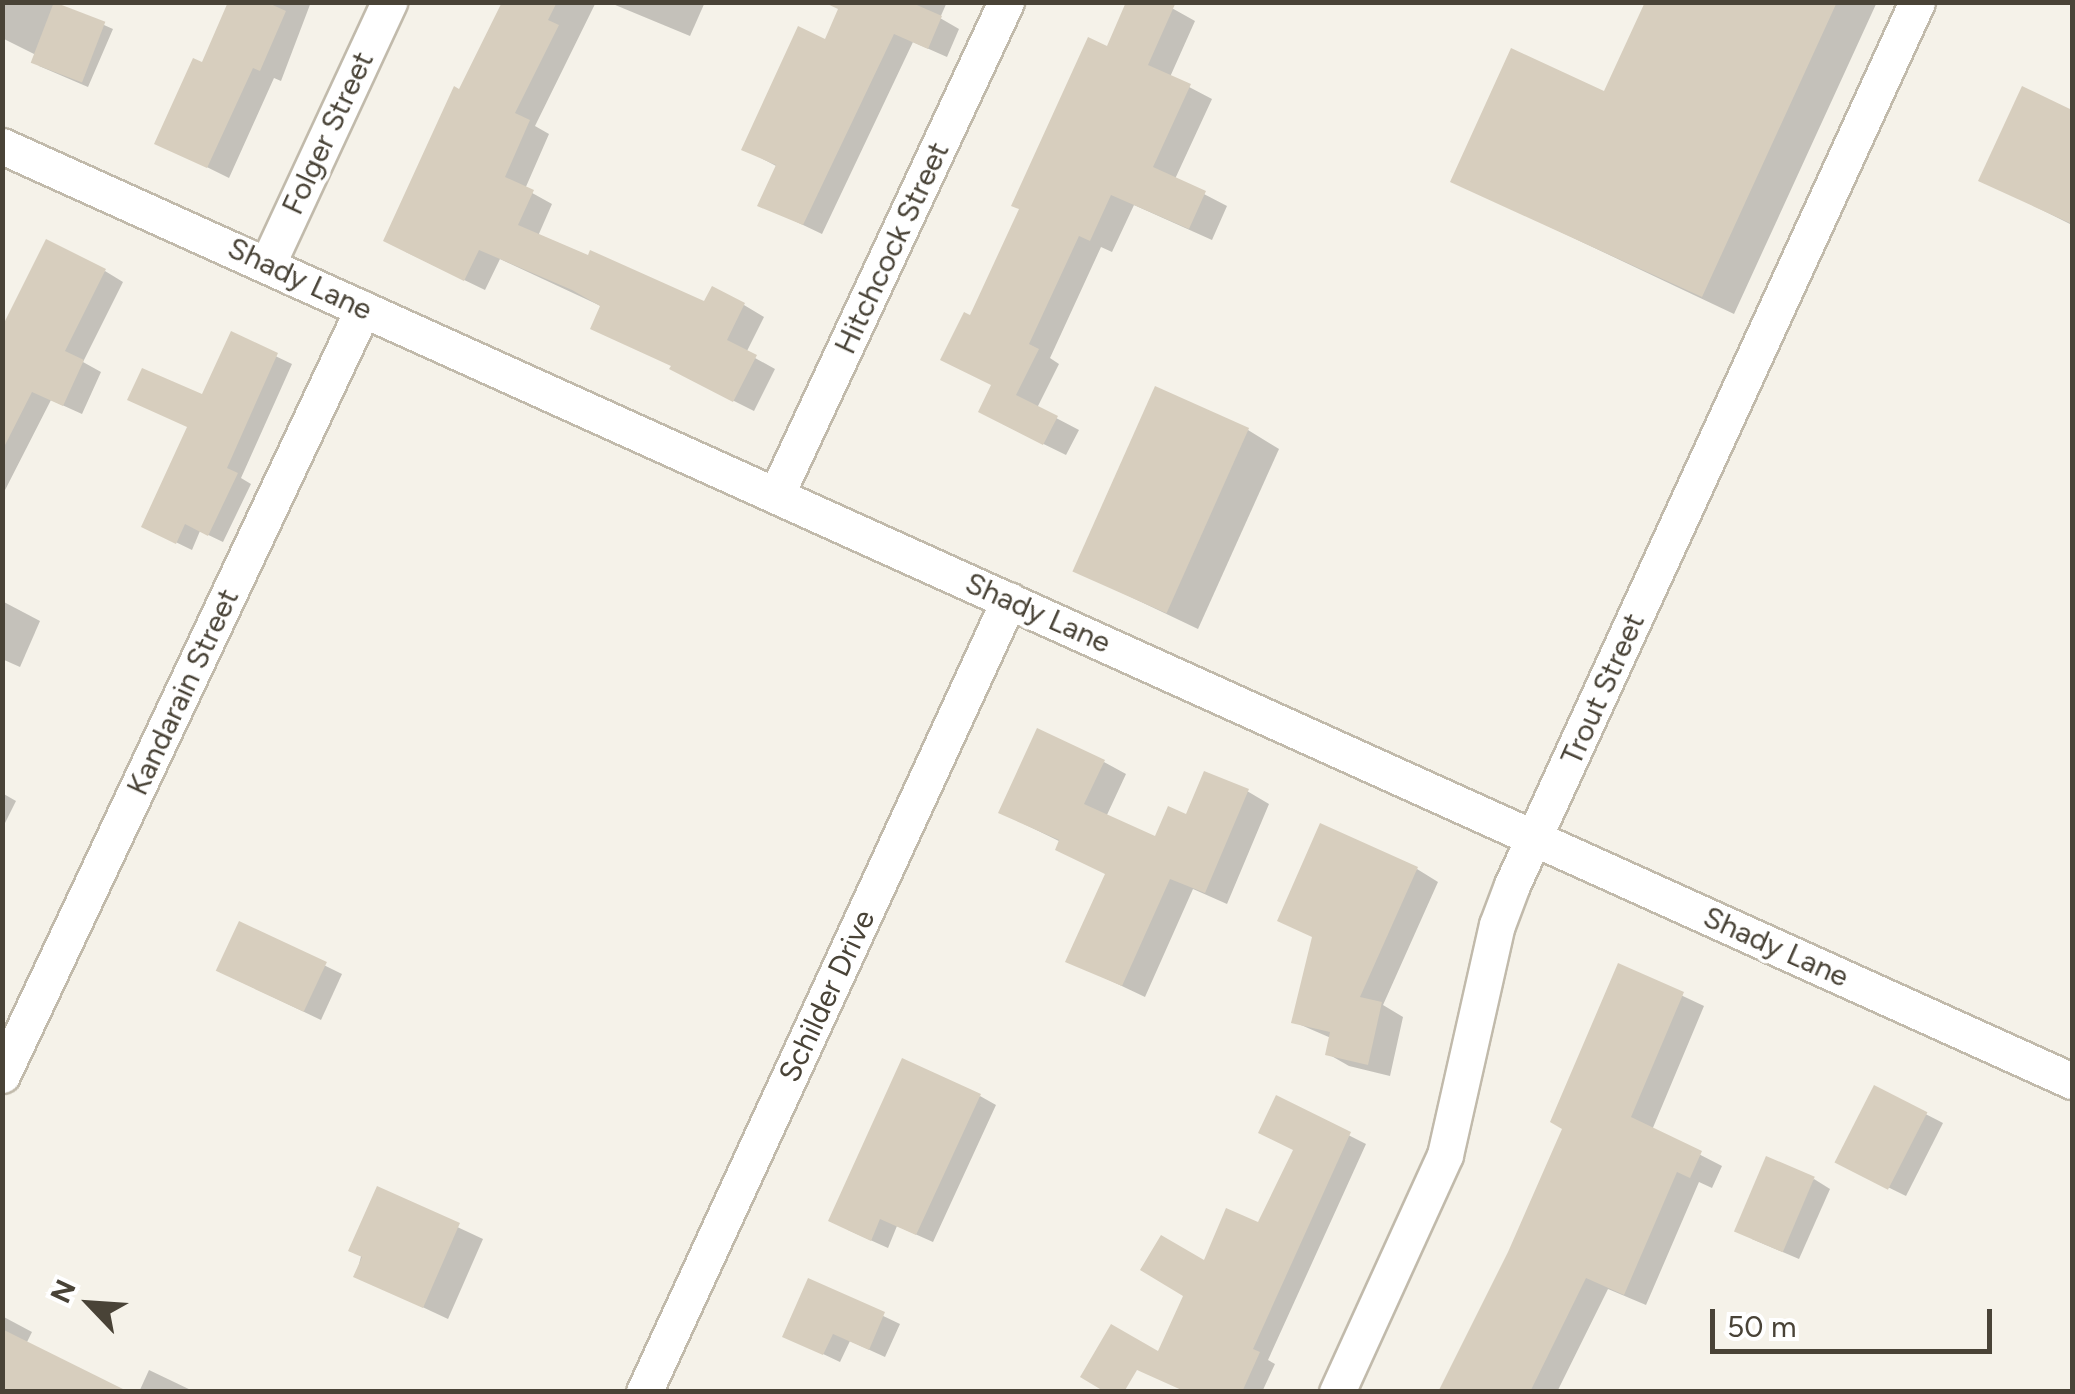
<!DOCTYPE html>
<html>
<head>
<meta charset="utf-8">
<style>
  body { margin:0 }
  #map { position:relative; width:2075px; height:1394px; overflow:hidden; background:#f5f2e9; font-family:Figtree,sans-serif }
  div>[style] { position:absolute }
  .shadow>* { inset:0; background:#0003 }
  .building>* { inset:0; background:#d7cebe; transform-origin:0 0 }
  .roads { filter:drop-shadow(2px 0 #c1baab) drop-shadow(-2px 0 #c1baab) drop-shadow(0 2px #c1baab) drop-shadow(0 -2px #c1baab) }
  .minor>* { height:35px; margin:-17.5px; padding:0 17.5px; transform-origin:17.5px; border-radius:17.5px; background:#fff }
  span { translate:-50% -50%; white-space:nowrap; text-align:center; line-height:1.15; -webkit-text-stroke:8px #fff; paint-order:stroke }
  .street-label { font-size:30px; color:#494337 }
  .frame { position:absolute; inset:0; border:5px solid #494337; pointer-events:none }
  .north { position:absolute; left:40px; top:1254px; width:100px; height:100px; -webkit-text-stroke:8px #fff; paint-order:stroke; rotate:295deg; font-size:28px; font-weight:700; line-height:40px; text-align:center; color:#494337 }
  .north::after { content:''; display:block; margin:auto; width:35px; height:45px; background:#494337; clip-path:polygon(50% 0,100% 100%,50% 72%,0 100%) }
  .scale { position:absolute; left:1710px; top:1309px; width:282px; height:45px; box-sizing:border-box; border:5px solid #494337; border-top:0; padding-left:12px; font-size:30px; line-height:35px; white-space:nowrap; color:#494337; -webkit-text-stroke:8px #fff; paint-order:stroke }
</style>
</head>
<body>
<div id="map">
  <div class="shadow">
    <i style="clip-path:polygon(2px 2px,52px 2px,113px 29px,88px 87px,39px 66px,34px 54px,2px 38px)"></i>
    <i style="clip-path:polygon(231px 2px,311px 2px,281px 81px,274px 78px,229px 178px,158px 143px,203px 66px)"></i>
    <i style="clip-path:polygon(505px 2px,596px 2px,535px 126px,549px 134px,525px 189px,552px 204px,538px 236px,705px 305px,744px 305px,764px 317px,746px 353px,775px 369px,754px 411px,692px 380px,603px 307px,500px 259px,485px 290px,406px 252px,460px 92px)"></i>
    <i style="clip-path:polygon(608px 2px,705px 2px,690px 36px)"></i>
    <i style="clip-path:polygon(846px 2px,947px 2px,940px 18px,959px 29px,947px 57px,913px 42px,822px 234px,761px 205px,778px 167px,744px 149px,799px 29px,826px 42px)"></i>
    <i style="clip-path:polygon(1161px 2px,1195px 21px,1170px 77px,1212px 99px,1175px 179px,1227px 206px,1212px 240px,1134px 205px,1112px 252px,1101px 247px,1050px 358px,1059px 364px,1037px 408px,1079px 430px,1066px 455px,1003px 424px,972px 319px,1108px 49px)"></i>
    <i style="clip-path:polygon(1648px 2px,1877px 2px,1734px 314px,1453px 181px,1605px 95px)"></i>
    <i style="clip-path:polygon(2023px 89px,2072px 112px,2072px 225px,1982px 180px)"></i>
    <i style="clip-path:polygon(105px 271px,123px 282px,83px 362px,101px 372px,82px 414px,51px 400px,2px 496px,2px 326px)"></i>
    <i style="clip-path:polygon(232px 335px,292px 364px,241px 478px,251px 484px,223px 542px,200px 531px,192px 550px,159px 534px,203px 398px)"></i>
    <i style="clip-path:polygon(1248px 430px,1279px 449px,1198px 629px,1074px 570px)"></i>
    <i style="clip-path:polygon(2px 601px,40px 621px,20px 667px,2px 659px)"></i>
    <i style="clip-path:polygon(1104px 762px,1126px 774px,1106px 817px,1157px 839px,1187px 817px,1247px 791px,1269px 804px,1227px 904px,1193px 889px,1145px 997px,1069px 961px,1107px 875px,1061px 842px,1024px 824px)"></i>
    <i style="clip-path:polygon(2px 793px,16px 801px,2px 829px)"></i>
    <i style="clip-path:polygon(1417px 869px,1438px 882px,1383px 1005px,1403px 1017px,1390px 1076px,1349px 1066px,1328px 1054px,1331px 1038px,1294px 1022px,1314px 938px)"></i>
    <i style="clip-path:polygon(240px 924px,342px 974px,321px 1020px,235px 979px)"></i>
    <i style="clip-path:polygon(1619px 966px,1704px 1006px,1652px 1130px,1722px 1166px,1712px 1188px,1699px 1182px,1646px 1305px,1608px 1289px,1557px 1392px,1440px 1392px,1510px 1253px,1565px 1128px)"></i>
    <i style="clip-path:polygon(1875px 1088px,1943px 1123px,1906px 1196px,1855px 1171px)"></i>
    <i style="clip-path:polygon(980px 1096px,996px 1105px,933px 1242px,897px 1226px,888px 1248px,848px 1230px)"></i>
    <i style="clip-path:polygon(1277px 1099px,1366px 1144px,1268px 1360px,1275px 1364px,1262px 1392px,1186px 1392px,1159px 1354px,1205px 1264px,1259px 1225px,1296px 1150px)"></i>
    <i style="clip-path:polygon(1814px 1179px,1830px 1189px,1799px 1259px,1752px 1239px)"></i>
    <i style="clip-path:polygon(378px 1190px,483px 1239px,448px 1319px,356px 1276px)"></i>
    <i style="clip-path:polygon(810px 1281px,900px 1324px,885px 1357px,850px 1341px,840px 1362px,785px 1336px)"></i>
    <i style="clip-path:polygon(2px 1316px,32px 1332px,2px 1392px)"></i>
    <i style="clip-path:polygon(149px 1370px,195px 1392px,139px 1392px)"></i>
  </div>
  <div class="building">
    <i style="left:54px;top:2px;width:55px;height:65px;rotate:21deg"></i>
    <i style="clip-path:polygon(228px 2px,266px 2px,286px 11px,260px 71px,253px 68px,207px 168px,154px 144px,193px 58px,202px 62px)"></i>
    <i style="clip-path:polygon(502px 2px,557px 2px,548px 20px,559px 25px,515px 113px,530px 120px,505px 177px,534px 190px,518px 225px,588px 255px,590px 250px,704px 301px,712px 286px,745px 303px,727px 340px,757px 355px,733px 402px,669px 369px,671px 366px,590px 329px,600px 306px,572px 290px,479px 250px,464px 281px,383px 241px,454px 86px,459px 89px)"></i>
    <i style="clip-path:polygon(823px 2px,910px 2px,942px 16px,928px 49px,894px 34px,803px 225px,757px 206px,776px 165px,741px 150px,798px 26px,825px 39px,838px 9px)"></i>
    <i style="clip-path:polygon(1126px 2px,1176px 2px,1148px 65px,1191px 84px,1153px 167px,1206px 191px,1189px 229px,1111px 195px,1090px 241px,1079px 236px,1029px 344px,1039px 349px,1016px 395px,1058px 416px,1043px 445px,978px 412px,991px 385px,940px 360px,964px 312px,970px 315px,1019px 209px,1011px 206px,1088px 37px,1107px 46px)"></i>
    <i style="clip-path:polygon(1645px 2px,1837px 2px,1702px 297px,1450px 182px,1511px 48px,1604px 91px)"></i>
    <i style="clip-path:polygon(2022px 86px,2072px 110px,2072px 224px,1978px 181px)"></i>
    <i style="clip-path:polygon(46px 239px,106px 269px,65px 351px,84px 360px,63px 406px,32px 392px,2px 451px,2px 327px)"></i>
    <i style="clip-path:polygon(231px 331px,278px 353px,227px 468px,238px 473px,208px 536px,185px 524px,176px 544px,141px 527px,187px 427px,127px 400px,142px 368px,202px 394px)"></i>
    <i style="left:1155px;top:386px;width:103px;height:203px;rotate:24deg"></i>
    <i style="clip-path:polygon(1037px 728px,1105px 760px,1084px 804px,1155px 836px,1168px 806px,1186px 814px,1204px 771px,1249px 789px,1205px 893px,1170px 879px,1122px 986px,1065px 962px,1105px 874px,1055px 850px,1059px 840px,998px 813px)"></i>
    <i style="clip-path:polygon(1320px 823px,1418px 867px,1360px 997px,1382px 1002px,1368px 1065px,1325px 1055px,1330px 1032px,1291px 1023px,1312px 937px,1277px 921px)"></i>
    <i style="left:239px;top:921px;width:97px;height:55px;rotate:25deg"></i>
    <i style="clip-path:polygon(1618px 963px,1684px 992px,1631px 1117px,1702px 1151px,1690px 1178px,1677px 1172px,1624px 1295px,1586px 1278px,1530px 1392px,1438px 1392px,1508px 1252px,1562px 1129px,1550px 1122px)"></i>
    <i style="clip-path:polygon(902px 1058px,981px 1094px,916px 1235px,880px 1219px,871px 1241px,828px 1221px)"></i>
    <i style="left:1874px;top:1085px;width:60px;height:87px;rotate:27deg"></i>
    <i style="clip-path:polygon(1276px 1095px,1351px 1132px,1253px 1349px,1260px 1352px,1242px 1392px,1186px 1392px,1137px 1370px,1124px 1392px,1105px 1392px,1080px 1377px,1111px 1324px,1158px 1351px,1183px 1296px,1140px 1270px,1161px 1235px,1204px 1260px,1226px 1208px,1258px 1222px,1293px 1150px,1258px 1133px)"></i>
    <i style="left:1766px;top:1156px;width:53px;height:82px;rotate:23deg"></i>
    <i style="clip-path:polygon(377px 1186px,460px 1223px,423px 1308px,353px 1277px,362px 1257px,348px 1251px)"></i>
    <i style="clip-path:polygon(808px 1278px,885px 1312px,869px 1350px,833px 1334px,823px 1355px,782px 1337px)"></i>
    <i style="clip-path:polygon(2px 1329px,129px 1392px,2px 1392px)"></i>
  </div>
  <div class="roads">
    <div class="minor">
      <i style="left:2px;top:146px;width:2271px;rotate:24.31deg"></i>
      <i style="left:268px;top:263px;width:288px;rotate:-65.1deg"></i>
      <i style="left:777px;top:493px;width:542px;rotate:-65deg"></i>
      <i style="left:2px;top:1075px;width:847px;rotate:-64.77deg"></i>
      <i style="left:644px;top:1392px;width:872px;rotate:-65.26deg"></i>
      <i style="left:1337px;top:1392px;width:260px;rotate:-65.5deg"></i>
      <i style="left:1445px;top:1155px;width:236px;rotate:-77.3deg"></i>
      <i style="left:1497px;top:925px;width:43px;rotate:-69.4deg"></i>
      <i style="left:1512px;top:885px;width:971px;rotate:-65.36deg"></i>
    </div>
  </div>
  <div class="street-label">
    <span style="left:328px;top:133px;rotate:-65deg">Folger Street</span>
    <span style="left:892px;top:248px;rotate:-65deg">Hitchcock Street</span>
    <span style="left:300px;top:279px;rotate:25deg">Shady Lane</span>
    <span style="left:1038px;top:613px;rotate:24deg">Shady Lane</span>
    <span style="left:1603px;top:689px;rotate:-66deg">Trout Street</span>
    <span style="left:183px;top:692px;rotate:-65deg">Kandarain Street</span>
    <span style="left:1776px;top:947px;rotate:24deg">Shady Lane</span>
    <span style="left:827px;top:996px;rotate:-65deg">Schilder Drive</span>
  </div>
  <div class="frame"></div>
  <div class="north">N</div>
  <div class="scale">50 m</div>
</div>
</body>
</html>
